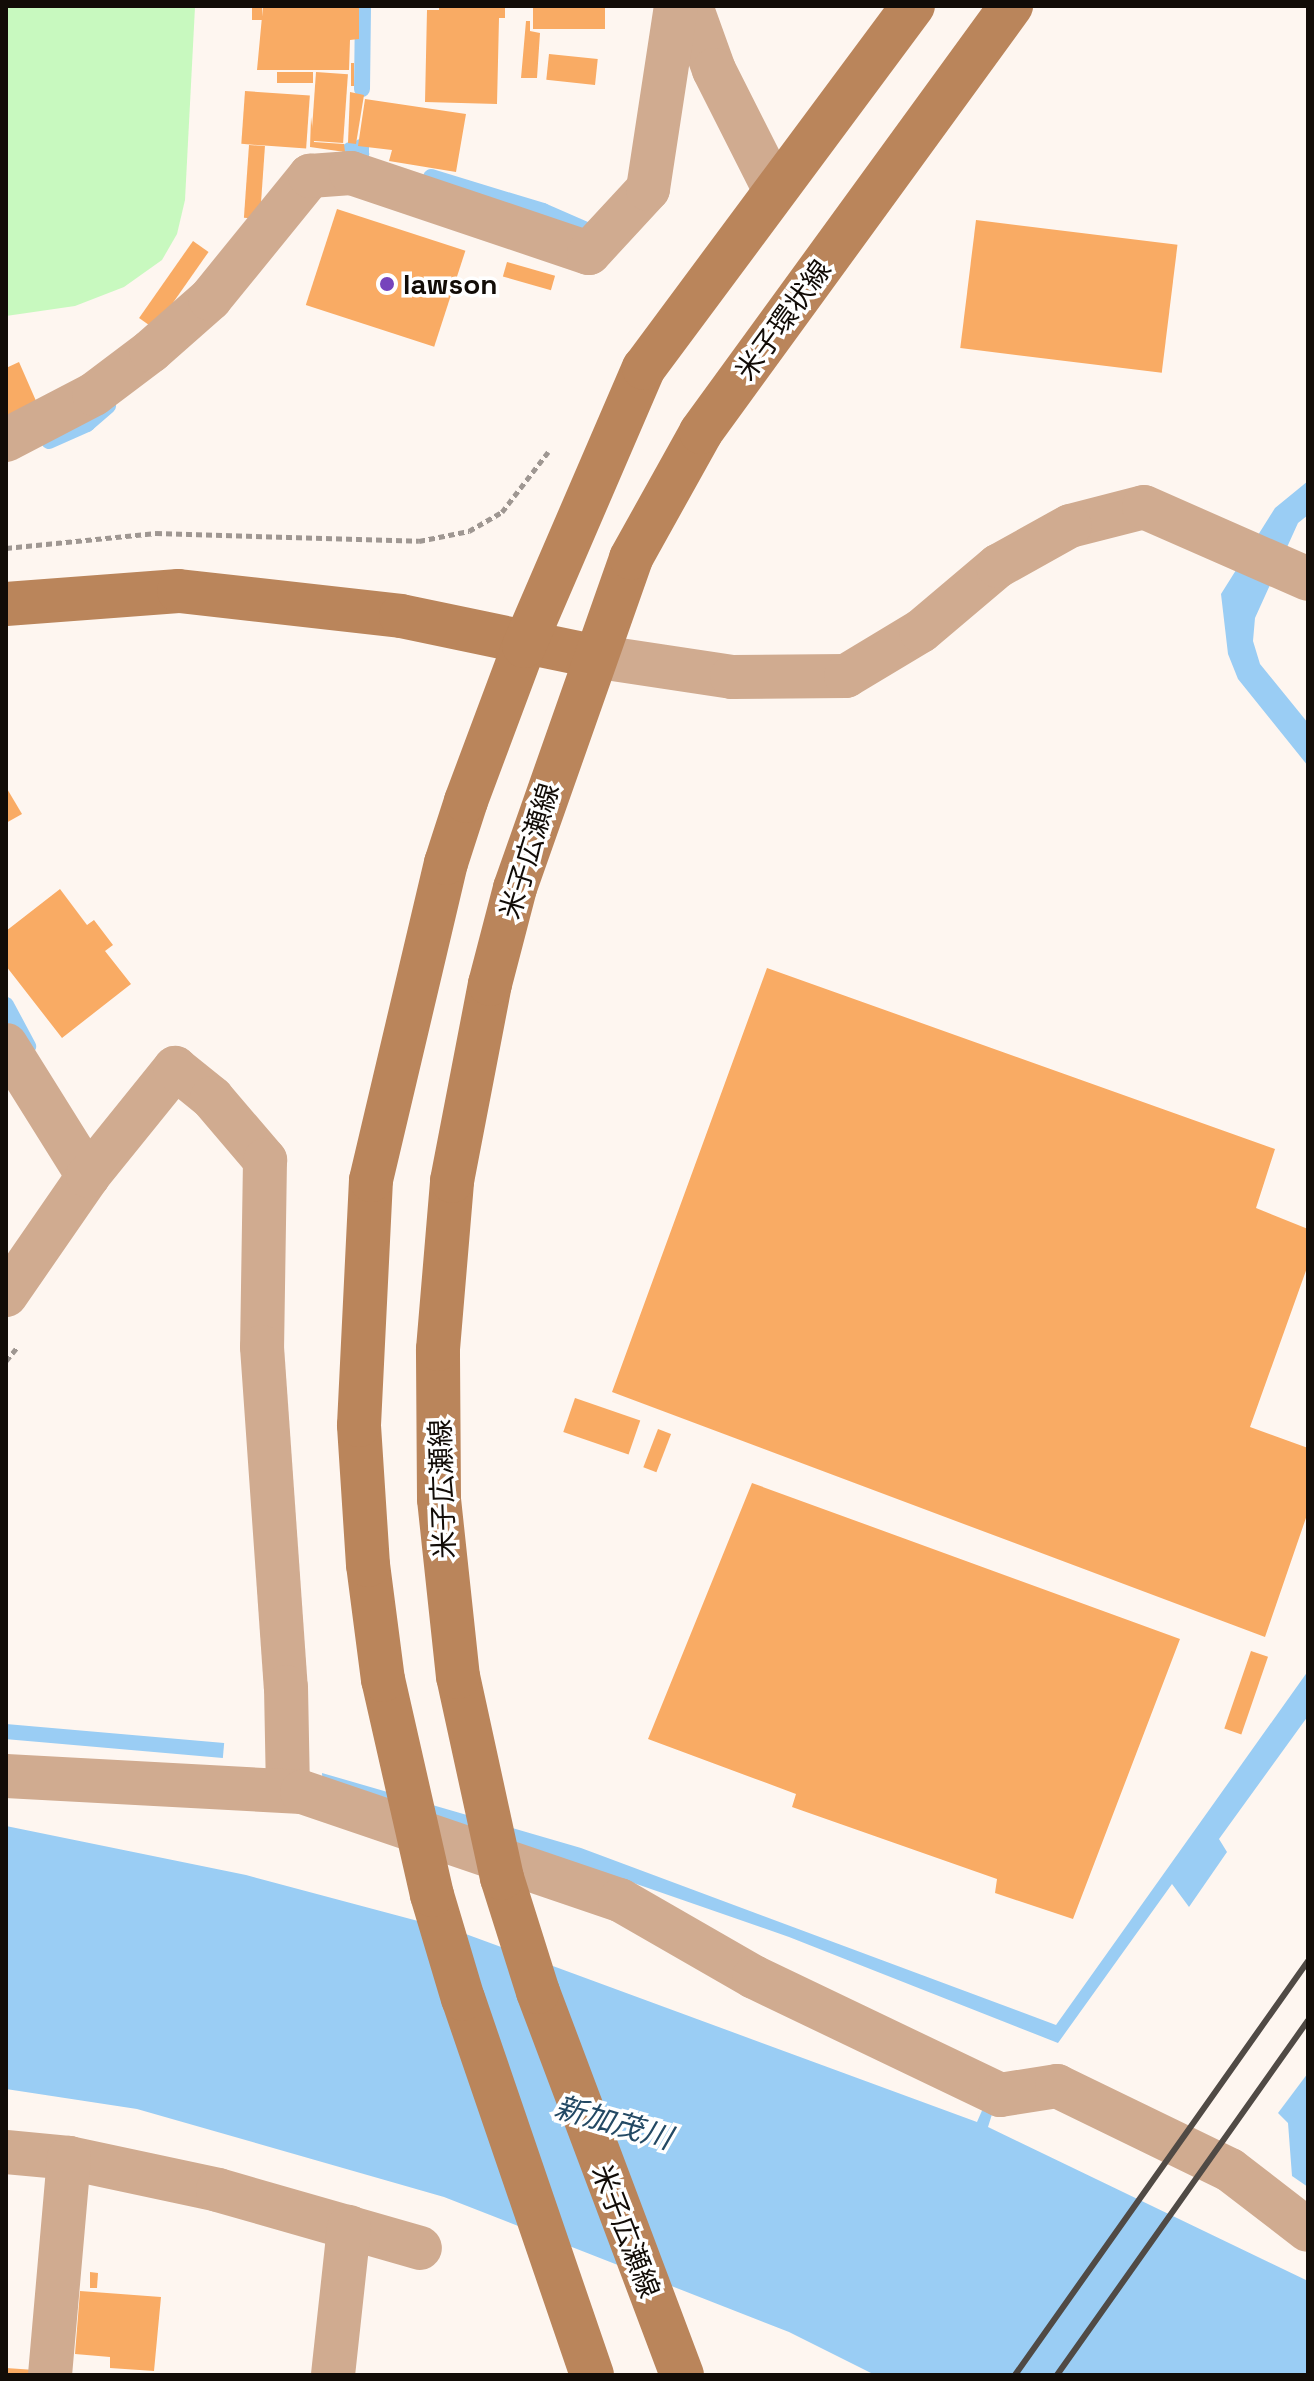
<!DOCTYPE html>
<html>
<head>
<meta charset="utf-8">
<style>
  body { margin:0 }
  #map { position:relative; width:1314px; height:2381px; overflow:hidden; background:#fef6f0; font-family:"Space Grotesk","Noto Sans JP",sans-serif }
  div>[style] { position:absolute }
  .green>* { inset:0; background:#c8f9bf }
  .water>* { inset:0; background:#9acdf4; transform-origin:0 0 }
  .stream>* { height:16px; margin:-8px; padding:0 8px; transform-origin:8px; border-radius:8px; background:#9acdf4 }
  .building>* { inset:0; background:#f9ab64; transform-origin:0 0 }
  .path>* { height:5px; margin-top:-2.5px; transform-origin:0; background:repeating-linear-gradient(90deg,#9f9792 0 6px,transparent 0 10px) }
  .minor>* { height:44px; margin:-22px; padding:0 22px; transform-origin:22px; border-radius:22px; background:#d0ab90 }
  .tertiary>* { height:44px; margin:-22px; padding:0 22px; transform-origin:22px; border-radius:22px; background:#d0ab90 }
  .secondary>* { height:44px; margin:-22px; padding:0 22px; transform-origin:22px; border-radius:22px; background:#ba855b }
  .rail>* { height:6px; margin:-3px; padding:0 3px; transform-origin:3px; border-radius:3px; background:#504a45 }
  .dots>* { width:22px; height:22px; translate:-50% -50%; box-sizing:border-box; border:4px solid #fff; border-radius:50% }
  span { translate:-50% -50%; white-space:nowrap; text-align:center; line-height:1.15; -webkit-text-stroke:7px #fff; paint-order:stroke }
  .poi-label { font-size:28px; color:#120c07; font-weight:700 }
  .left { translate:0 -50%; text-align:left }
  .street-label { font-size:28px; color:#120c07 }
  .water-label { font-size:30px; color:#234964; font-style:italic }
  .frame { position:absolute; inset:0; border:8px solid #120c07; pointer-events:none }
</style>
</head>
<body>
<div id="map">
  <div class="green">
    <i style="clip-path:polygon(6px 6px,195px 7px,185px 200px,177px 234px,162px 260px,124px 287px,75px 306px,6px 316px)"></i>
  </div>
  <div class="water">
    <i style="clip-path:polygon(1308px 481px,1308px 515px,1298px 523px,1255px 618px,1253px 641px,1260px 664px,1308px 723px,1308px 766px,1238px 679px,1228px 654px,1221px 594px,1275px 508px)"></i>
    <i style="clip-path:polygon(1308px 1671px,1308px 1716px,1219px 1839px,1227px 1852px,1189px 1907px,1172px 1884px,1058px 2043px,789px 1937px,576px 1863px,323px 1790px,322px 1773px,581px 1848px,1056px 2025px)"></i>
    <i style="left:6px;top:1724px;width:219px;height:15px;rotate:5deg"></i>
    <i style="clip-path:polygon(6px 1826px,246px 1875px,463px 1933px,977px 2122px,984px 2106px,993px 2111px,988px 2127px,1308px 2281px,1308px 2375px,875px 2375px,789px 2332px,444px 2197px,137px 2109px,6px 2089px)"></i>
    <i style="clip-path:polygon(1308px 2073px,1308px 2187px,1292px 2176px,1288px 2123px,1278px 2113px)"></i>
  </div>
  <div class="stream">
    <i style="left:362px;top:89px;width:83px;rotate:-89.3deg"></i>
    <i style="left:350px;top:150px;width:12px;rotate:20deg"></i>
    <i style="left:361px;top:154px;width:7px;rotate:-90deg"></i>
    <i style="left:431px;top:177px;width:117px;rotate:16.9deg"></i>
    <i style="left:543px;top:211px;width:55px;rotate:23.7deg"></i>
    <i style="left:49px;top:441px;width:42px;rotate:-24.1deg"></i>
    <i style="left:87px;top:424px;width:28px;rotate:-41deg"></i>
    <i style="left:6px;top:1005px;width:47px;rotate:61.8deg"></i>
  </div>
  <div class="building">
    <i style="left:252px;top:6px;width:10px;height:14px"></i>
    <i style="clip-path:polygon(263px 6px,359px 6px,359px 39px,350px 40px,349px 70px,257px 70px)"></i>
    <i style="clip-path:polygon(439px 6px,505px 6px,505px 18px,499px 18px,497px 104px,425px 102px,427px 10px,439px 10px)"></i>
    <i style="left:533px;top:6px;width:72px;height:23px"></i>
    <i style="clip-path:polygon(526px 21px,530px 21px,530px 31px,540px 33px,537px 78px,521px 78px)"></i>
    <i style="left:549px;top:54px;width:49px;height:26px;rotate:6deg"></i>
    <i style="left:351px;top:63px;width:3px;height:23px"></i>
    <i style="left:277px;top:72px;width:36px;height:11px"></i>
    <i style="left:316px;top:72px;width:32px;height:69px;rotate:4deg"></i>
    <i style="left:245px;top:91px;width:65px;height:53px;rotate:4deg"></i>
    <i style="clip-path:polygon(350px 92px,364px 95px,356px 144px,348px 143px)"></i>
    <i style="clip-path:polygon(365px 99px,466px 114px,456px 172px,389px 161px,392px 150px,358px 146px)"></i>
    <i style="clip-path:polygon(311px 117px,314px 142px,344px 144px,345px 152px,310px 147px)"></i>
    <i style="left:249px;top:145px;width:16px;height:73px;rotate:4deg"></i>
    <i style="left:337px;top:209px;width:135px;height:101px;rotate:18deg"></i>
    <i style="left:976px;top:220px;width:203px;height:129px;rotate:7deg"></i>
    <i style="left:193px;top:241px;width:19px;height:94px;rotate:35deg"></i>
    <i style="left:507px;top:262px;width:50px;height:15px;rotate:16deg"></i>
    <i style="clip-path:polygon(19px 362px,40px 410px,6px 426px,6px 368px)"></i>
    <i style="clip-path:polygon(6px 787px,22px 814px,6px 823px)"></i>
    <i style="clip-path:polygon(60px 889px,87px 925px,94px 920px,113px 945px,105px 951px,131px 984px,62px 1038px,6px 966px,6px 931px)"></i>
    <i style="clip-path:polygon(767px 968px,1275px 1149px,1256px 1208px,1308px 1229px,1308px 1265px,1250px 1427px,1308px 1448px,1308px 1512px,1265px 1637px,612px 1392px)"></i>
    <i style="left:575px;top:1398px;width:69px;height:36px;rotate:19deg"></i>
    <i style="left:658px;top:1429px;width:14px;height:41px;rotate:21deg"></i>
    <i style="clip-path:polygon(752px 1483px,1180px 1639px,1073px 1919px,995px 1893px,997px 1879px,792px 1807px,796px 1794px,648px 1739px)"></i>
    <i style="left:1251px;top:1651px;width:18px;height:82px;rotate:19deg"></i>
    <i style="clip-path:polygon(90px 2272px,98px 2273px,97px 2288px,90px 2288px)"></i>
    <i style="clip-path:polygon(80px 2291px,161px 2297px,154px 2371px,110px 2368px,110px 2357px,75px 2354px)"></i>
    <i style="clip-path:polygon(6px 2368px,35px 2370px,34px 2375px,6px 2375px)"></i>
  </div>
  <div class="path">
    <i style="left:6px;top:548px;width:151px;rotate:-5.7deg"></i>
    <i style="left:156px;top:533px;width:263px;rotate:1.7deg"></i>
    <i style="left:419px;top:541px;width:51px;rotate:-11.3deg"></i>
    <i style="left:469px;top:531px;width:38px;rotate:-30deg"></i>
    <i style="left:502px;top:512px;width:76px;rotate:-52.5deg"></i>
    <i style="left:6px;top:1361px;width:19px;rotate:-51deg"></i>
  </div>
  <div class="minor">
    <i style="left:691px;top:6px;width:68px;rotate:70.2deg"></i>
    <i style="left:714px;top:70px;width:133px;rotate:63.2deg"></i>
    <i style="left:6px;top:440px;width:99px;rotate:-27.6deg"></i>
    <i style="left:94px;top:394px;width:71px;rotate:-37deg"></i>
    <i style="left:151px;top:351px;width:79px;rotate:-41.4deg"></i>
    <i style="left:210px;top:299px;width:159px;rotate:-50.9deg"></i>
    <i style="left:310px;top:176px;width:41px;rotate:-4.2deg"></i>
    <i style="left:351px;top:173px;width:251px;rotate:18.6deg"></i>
    <i style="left:589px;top:253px;width:87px;rotate:-47.3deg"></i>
    <i style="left:648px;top:189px;width:185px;rotate:-81.3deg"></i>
    <i style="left:1070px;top:526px;width:76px;rotate:-14.4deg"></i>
    <i style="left:1144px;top:507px;width:179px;rotate:23.7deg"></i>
    <i style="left:6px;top:1045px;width:155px;rotate:58deg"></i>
    <i style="left:6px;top:1295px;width:145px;rotate:-55.4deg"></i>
    <i style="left:88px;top:1176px;width:139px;rotate:-51.1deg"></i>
    <i style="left:175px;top:1068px;width:48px;rotate:39deg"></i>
    <i style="left:212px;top:1098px;width:82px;rotate:49.5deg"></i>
    <i style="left:265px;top:1160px;width:187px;rotate:90.9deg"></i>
    <i style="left:262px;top:1347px;width:341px;rotate:86deg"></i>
    <i style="left:286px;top:1687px;width:103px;rotate:88.9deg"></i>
    <i style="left:6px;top:1776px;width:296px;rotate:3.1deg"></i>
    <i style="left:302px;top:1792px;width:336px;rotate:18.8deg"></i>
    <i style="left:620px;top:1900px;width:155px;rotate:29.9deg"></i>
    <i style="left:754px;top:1977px;width:273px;rotate:25.6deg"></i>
    <i style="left:1000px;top:2095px;width:58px;rotate:-9deg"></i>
    <i style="left:1057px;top:2086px;width:192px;rotate:25.9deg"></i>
    <i style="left:1230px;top:2170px;width:98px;rotate:37.6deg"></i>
    <i style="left:6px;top:2152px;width:63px;rotate:5.4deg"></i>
    <i style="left:69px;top:2158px;width:152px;rotate:12.1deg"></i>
    <i style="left:218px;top:2190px;width:210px;rotate:16deg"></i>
    <i style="left:50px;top:2375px;width:218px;rotate:-85deg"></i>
    <i style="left:333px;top:2375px;width:149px;rotate:-83.8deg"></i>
  </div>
  <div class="tertiary">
    <i style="left:593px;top:656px;width:141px;rotate:8.6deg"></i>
    <i style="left:732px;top:677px;width:114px;rotate:-0.5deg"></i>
    <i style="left:846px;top:676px;width:87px;rotate:-31deg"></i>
    <i style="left:921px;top:631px;width:101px;rotate:-40.2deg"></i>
    <i style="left:998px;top:566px;width:82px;rotate:-29.1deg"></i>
  </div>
  <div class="secondary">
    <i style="left:6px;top:604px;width:173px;rotate:-4.3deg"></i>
    <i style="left:179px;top:591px;width:223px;rotate:6.4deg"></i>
    <i style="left:401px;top:616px;width:196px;rotate:11.8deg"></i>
    <i style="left:592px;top:2375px;width:398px;rotate:-108.9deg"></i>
    <i style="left:463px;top:1999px;width:109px;rotate:-106.6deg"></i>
    <i style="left:432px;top:1895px;width:221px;rotate:-102.8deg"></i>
    <i style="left:383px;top:1680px;width:116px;rotate:-97.4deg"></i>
    <i style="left:368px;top:1565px;width:140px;rotate:-93.7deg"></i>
    <i style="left:359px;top:1425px;width:245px;rotate:-87.2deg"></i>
    <i style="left:371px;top:1180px;width:326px;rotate:-76.7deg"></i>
    <i style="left:446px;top:863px;width:65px;rotate:-72.1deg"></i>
    <i style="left:466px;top:801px;width:165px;rotate:-69.5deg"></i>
    <i style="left:524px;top:646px;width:303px;rotate:-66.7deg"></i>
    <i style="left:644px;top:368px;width:451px;rotate:-53.4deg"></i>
    <i style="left:682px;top:2375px;width:409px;rotate:-110.6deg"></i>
    <i style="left:538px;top:1992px;width:120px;rotate:-107.5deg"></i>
    <i style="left:502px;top:1878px;width:206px;rotate:-102.3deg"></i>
    <i style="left:458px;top:1677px;width:179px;rotate:-96.1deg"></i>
    <i style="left:439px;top:1499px;width:150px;rotate:-90.4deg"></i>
    <i style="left:438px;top:1349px;width:169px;rotate:-85.2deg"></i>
    <i style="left:452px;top:1181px;width:201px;rotate:-79.1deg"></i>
    <i style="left:490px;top:984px;width:99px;rotate:-75.4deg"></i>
    <i style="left:515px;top:888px;width:350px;rotate:-70.6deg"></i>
    <i style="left:631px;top:558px;width:144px;rotate:-60.9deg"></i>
    <i style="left:701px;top:432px;width:527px;rotate:-53.96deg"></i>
  </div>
  <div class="rail">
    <i style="left:1015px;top:2375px;width:507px;rotate:-54.71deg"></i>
    <i style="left:1057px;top:2375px;width:434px;rotate:-54.7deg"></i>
  </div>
  <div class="dots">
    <i style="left:387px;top:284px;background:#7644bc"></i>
  </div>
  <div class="poi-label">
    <span class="left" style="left:403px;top:284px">lawson</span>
  </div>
  <div class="street-label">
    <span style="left:783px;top:320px;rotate:-54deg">米子環状線</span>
    <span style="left:529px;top:851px;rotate:-73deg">米子広瀬線</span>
    <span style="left:442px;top:1489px;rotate:-92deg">米子広瀬線</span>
    <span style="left:626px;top:2231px;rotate:69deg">米子広瀬線</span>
  </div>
  <div class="water-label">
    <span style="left:613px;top:2123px;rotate:16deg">新加茂川</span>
  </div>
  <div class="frame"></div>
</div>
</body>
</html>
